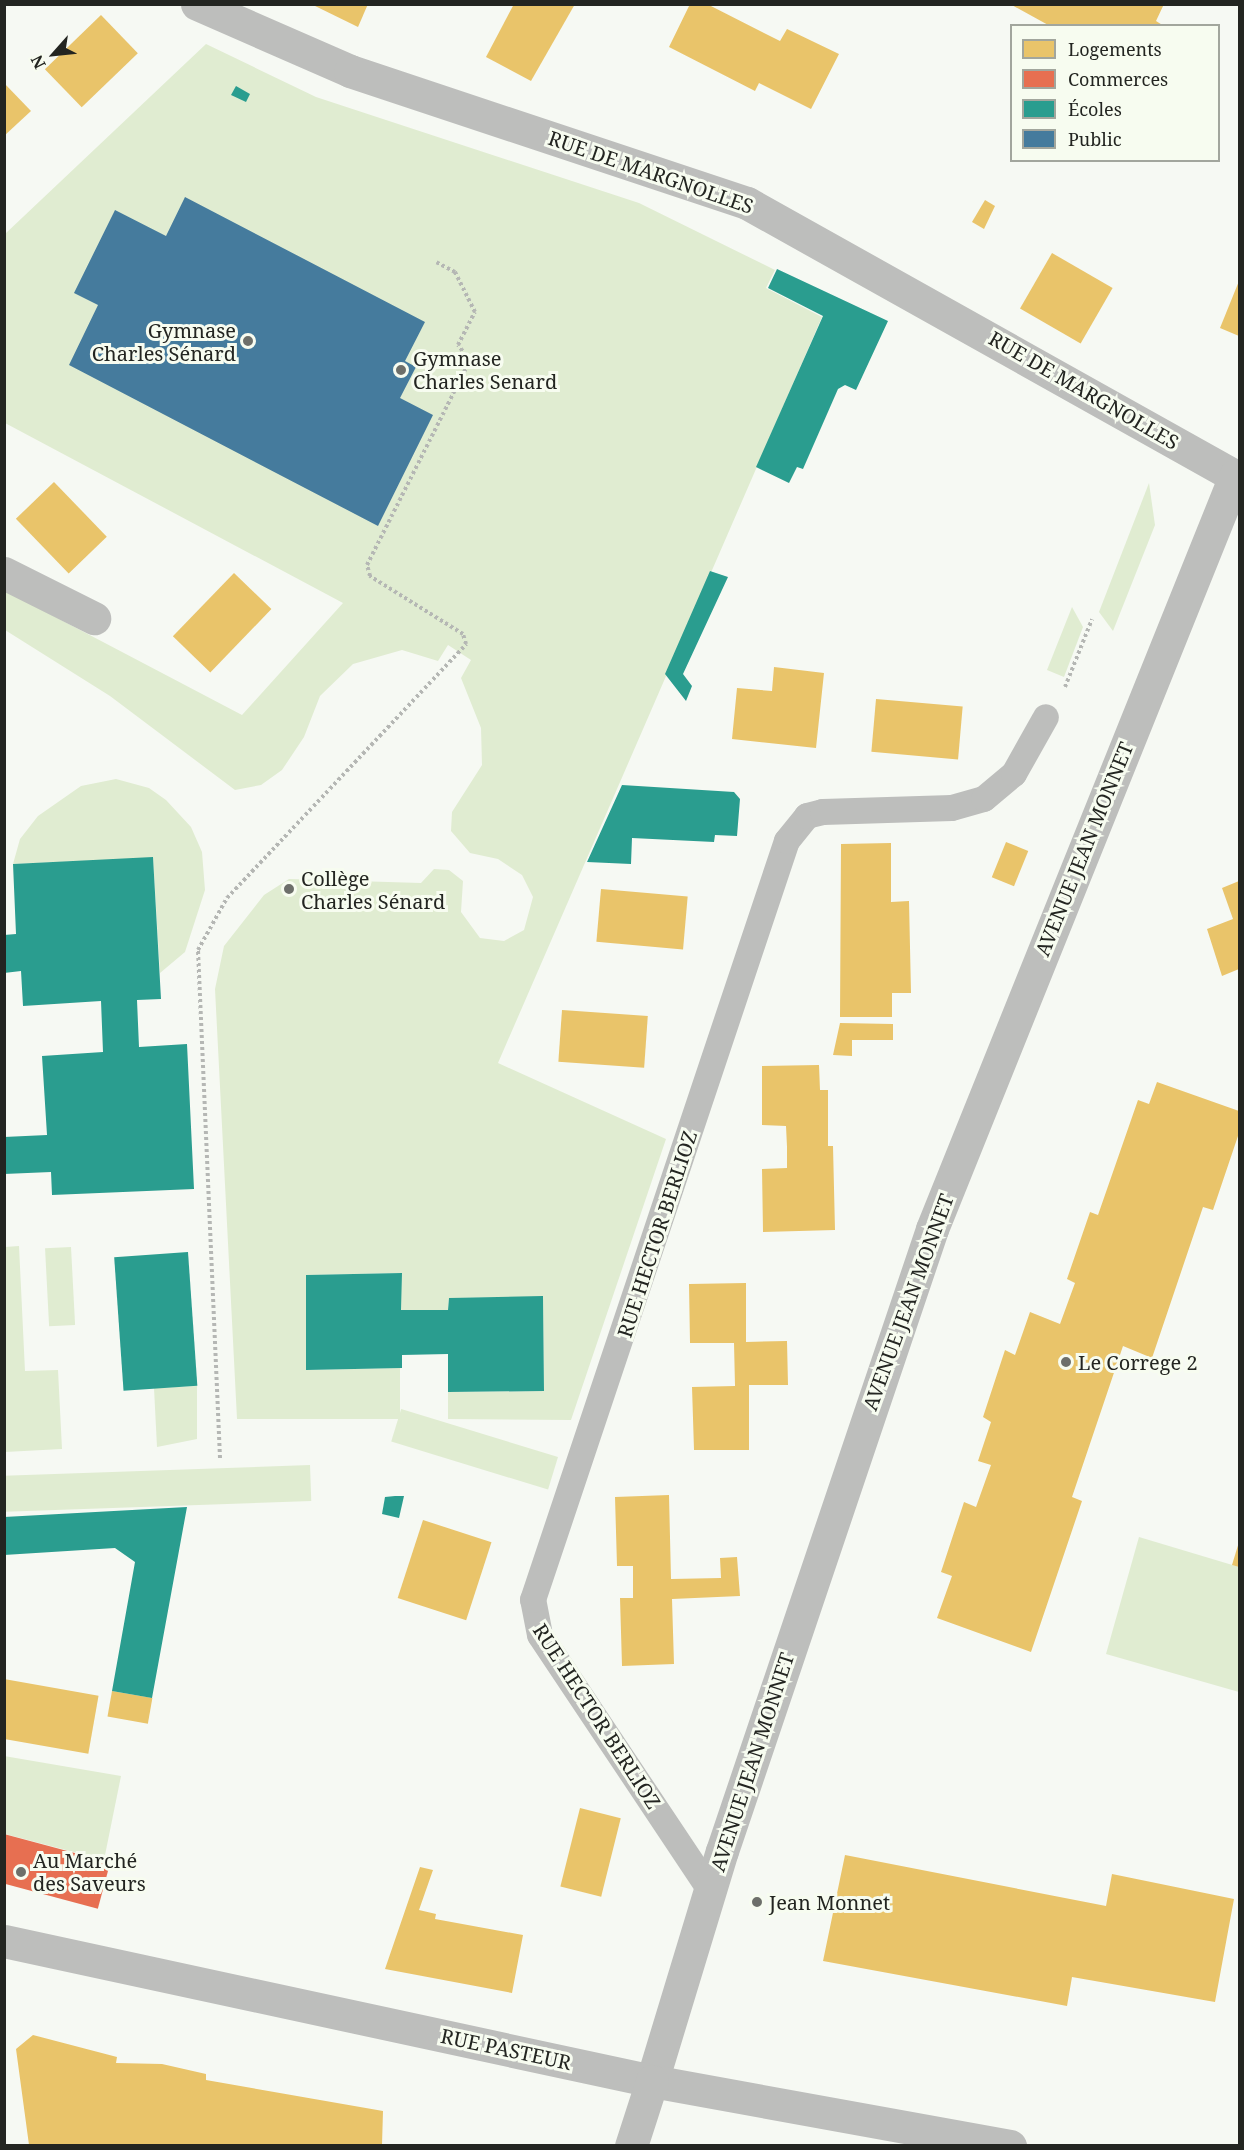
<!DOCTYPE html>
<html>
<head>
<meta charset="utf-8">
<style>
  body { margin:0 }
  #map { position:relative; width:1244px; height:2150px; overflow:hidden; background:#f6f9f3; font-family:"Noto Serif",serif }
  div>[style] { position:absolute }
  .green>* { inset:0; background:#e0ecd1; transform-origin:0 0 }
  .homes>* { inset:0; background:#e9c46a; transform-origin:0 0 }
  .shops>* { inset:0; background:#e76f51; transform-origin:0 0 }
  .schools>* { inset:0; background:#2a9d8f; transform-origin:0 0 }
  .public>* { inset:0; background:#457b9d }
  .path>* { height:4px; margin-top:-2px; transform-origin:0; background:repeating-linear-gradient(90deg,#b5b7b4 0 3px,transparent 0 6px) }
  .service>* { height:26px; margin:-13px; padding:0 13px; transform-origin:13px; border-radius:13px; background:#bdbebc }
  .minor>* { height:33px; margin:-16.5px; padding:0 16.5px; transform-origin:16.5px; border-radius:16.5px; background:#bdbebc }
  .tertiary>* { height:33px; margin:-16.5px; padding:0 16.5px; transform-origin:16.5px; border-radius:16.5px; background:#bdbebc }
  .dots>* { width:16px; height:16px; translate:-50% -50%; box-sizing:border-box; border:3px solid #f7fcf0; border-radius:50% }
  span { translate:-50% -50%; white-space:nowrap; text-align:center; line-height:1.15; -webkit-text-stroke:6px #f7fcf0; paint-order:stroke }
  .street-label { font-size:20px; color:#232521 }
  .poi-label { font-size:20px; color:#232521 }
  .right { translate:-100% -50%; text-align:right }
  .left { translate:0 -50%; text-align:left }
  .frame { position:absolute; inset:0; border:6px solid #232521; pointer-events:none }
  .legend { position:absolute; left:1010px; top:24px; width:210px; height:138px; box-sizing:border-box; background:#f7fcf0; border:2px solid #a2a69d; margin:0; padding:8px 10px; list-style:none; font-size:18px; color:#232521 }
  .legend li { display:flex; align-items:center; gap:12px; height:30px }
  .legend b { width:30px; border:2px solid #a2a69d }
  .north { position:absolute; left:24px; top:24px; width:60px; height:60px; -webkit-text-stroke:4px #f7fcf0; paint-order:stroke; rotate:243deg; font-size:16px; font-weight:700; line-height:24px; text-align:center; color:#232521 }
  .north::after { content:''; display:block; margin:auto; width:21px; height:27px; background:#232521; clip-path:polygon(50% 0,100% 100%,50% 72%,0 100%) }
</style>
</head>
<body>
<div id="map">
  <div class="green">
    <i style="clip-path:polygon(206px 44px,316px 97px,639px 203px,775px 270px,766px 288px,822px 317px,498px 1063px,666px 1139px,571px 1420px,448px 1419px,448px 1392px,544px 1391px,543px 1297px,449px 1298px,448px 1310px,401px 1310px,401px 1273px,306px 1275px,306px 1370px,400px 1368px,400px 1419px,237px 1419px,215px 989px,224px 946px,264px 895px,289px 879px,421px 883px,434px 869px,449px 870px,463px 881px,461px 912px,480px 938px,504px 941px,524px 930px,533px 897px,522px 875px,498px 859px,470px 853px,451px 831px,452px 812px,482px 765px,481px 728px,461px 678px,471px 660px,448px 645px,438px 661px,402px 650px,353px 664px,320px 696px,304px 737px,282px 770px,261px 785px,235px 790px,110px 696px,5px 630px,4px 590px,242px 715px,343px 603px,5px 423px,5px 234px)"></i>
    <i style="clip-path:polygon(1149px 483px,1155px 525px,1113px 631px,1099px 612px)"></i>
    <i style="clip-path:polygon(1072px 607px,1083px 627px,1064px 677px,1047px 670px)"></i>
    <i style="clip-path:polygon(116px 779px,149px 788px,166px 800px,191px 827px,202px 852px,205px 890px,185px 952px,160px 973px,153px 858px,13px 864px,20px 839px,38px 816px,81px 786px)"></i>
    <i style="clip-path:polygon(19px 1246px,25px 1371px,58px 1370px,62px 1449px,5px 1452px,5px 1247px)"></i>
    <i style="left:71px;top:1247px;width:78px;height:26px;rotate:87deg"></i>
    <i style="clip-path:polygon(197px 1386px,197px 1439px,157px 1447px,154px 1388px)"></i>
    <i style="left:558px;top:1457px;width:34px;height:164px;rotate:107deg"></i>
    <i style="left:310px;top:1465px;width:36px;height:306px;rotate:88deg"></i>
    <i style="clip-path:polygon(1139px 1537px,1239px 1567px,1239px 1692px,1106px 1654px)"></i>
    <i style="clip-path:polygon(4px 1756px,121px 1776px,104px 1860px,5px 1834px)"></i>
  </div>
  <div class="homes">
    <i style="clip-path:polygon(311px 4px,368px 4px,358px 27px)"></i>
    <i style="clip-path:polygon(514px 4px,575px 4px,531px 81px,486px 57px)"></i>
    <i style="clip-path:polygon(690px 4px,707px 4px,780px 41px,787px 29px,839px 54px,811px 109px,759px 83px,755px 91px,669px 47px)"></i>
    <i style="clip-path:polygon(1010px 4px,1164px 4px,1156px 21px,1164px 26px,1050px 26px)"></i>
    <i style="left:101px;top:15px;width:53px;height:78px;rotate:46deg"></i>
    <i style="clip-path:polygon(4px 83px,31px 111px,4px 136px)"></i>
    <i style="clip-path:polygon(985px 200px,995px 206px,984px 229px,972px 222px)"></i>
    <i style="left:1052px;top:253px;width:70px;height:64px;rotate:30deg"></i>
    <i style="clip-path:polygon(1239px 281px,1239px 336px,1220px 328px)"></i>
    <i style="left:54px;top:482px;width:76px;height:53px;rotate:46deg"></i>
    <i style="left:234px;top:573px;width:52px;height:88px;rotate:44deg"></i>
    <i style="clip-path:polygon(774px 667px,824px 673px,816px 748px,732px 739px,737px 688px,772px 691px)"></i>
    <i style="left:876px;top:699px;width:87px;height:53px;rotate:5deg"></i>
    <i style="left:1006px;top:842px;width:24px;height:38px;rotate:22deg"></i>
    <i style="clip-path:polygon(891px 843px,891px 902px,909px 901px,911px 993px,892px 993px,892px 1017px,840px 1017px,841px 844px)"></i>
    <i style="clip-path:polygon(1239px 881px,1239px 969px,1222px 976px,1207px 929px,1233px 919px,1222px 888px)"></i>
    <i style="left:601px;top:889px;width:87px;height:53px;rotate:5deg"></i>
    <i style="left:562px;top:1010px;width:86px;height:52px;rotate:4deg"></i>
    <i style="clip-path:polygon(840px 1023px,893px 1024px,893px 1040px,852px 1040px,852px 1056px,833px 1055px)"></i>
    <i style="clip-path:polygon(819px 1065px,820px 1090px,828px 1090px,828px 1146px,833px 1146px,835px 1230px,763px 1232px,762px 1169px,787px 1168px,787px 1147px,786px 1126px,762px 1125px,762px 1066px)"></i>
    <i style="clip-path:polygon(1157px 1082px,1239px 1111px,1239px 1133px,1213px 1210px,1203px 1207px,1152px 1358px,1123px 1346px,1072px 1497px,1082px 1501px,1031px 1652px,937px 1618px,952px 1576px,941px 1572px,964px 1502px,976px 1507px,991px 1465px,978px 1461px,991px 1422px,983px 1417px,1005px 1350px,1015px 1355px,1030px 1312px,1060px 1324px,1075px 1283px,1067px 1279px,1090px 1212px,1098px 1215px,1138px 1100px,1149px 1104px)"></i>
    <i style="clip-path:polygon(746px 1283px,746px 1342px,787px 1341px,788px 1385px,749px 1385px,749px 1450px,694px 1450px,692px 1387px,735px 1386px,734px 1343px,690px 1343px,689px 1284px)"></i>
    <i style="clip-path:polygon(669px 1495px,671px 1579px,721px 1578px,720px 1558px,737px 1557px,740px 1596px,672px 1599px,674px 1664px,622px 1666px,620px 1598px,633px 1598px,633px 1566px,617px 1566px,615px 1497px)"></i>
    <i style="left:423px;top:1520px;width:72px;height:82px;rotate:18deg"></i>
    <i style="clip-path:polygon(1239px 1542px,1239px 1567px,1232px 1565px)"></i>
    <i style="left:4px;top:1679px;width:96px;height:59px;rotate:10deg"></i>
    <i style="left:112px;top:1691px;width:41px;height:26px;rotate:10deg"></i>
    <i style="left:580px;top:1808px;width:42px;height:81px;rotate:14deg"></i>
    <i style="clip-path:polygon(845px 1855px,1106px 1906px,1112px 1874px,1234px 1899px,1215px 2002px,1072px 1977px,1067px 2006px,823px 1961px)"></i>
    <i style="clip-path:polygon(420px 1867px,433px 1870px,419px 1910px,436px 1914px,435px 1919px,523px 1935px,512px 1993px,385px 1969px)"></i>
    <i style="clip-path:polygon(33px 2035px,117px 2057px,116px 2063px,162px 2064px,206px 2074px,206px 2080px,383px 2111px,382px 2145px,29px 2145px,16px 2049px)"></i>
  </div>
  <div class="shops">
    <i style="left:4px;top:1834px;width:110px;height:48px;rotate:15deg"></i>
  </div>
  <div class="schools">
    <i style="clip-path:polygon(236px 86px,250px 94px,246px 102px,231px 95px)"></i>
    <i style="clip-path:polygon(777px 269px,888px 321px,856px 390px,845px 385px,838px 389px,803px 469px,797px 467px,789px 483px,756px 467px,823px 316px,768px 288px)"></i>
    <i style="clip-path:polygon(710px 571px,728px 577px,683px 674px,692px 686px,686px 701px,665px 674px)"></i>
    <i style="clip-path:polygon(622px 785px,734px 792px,740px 799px,737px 836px,715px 835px,714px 842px,632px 838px,631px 864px,587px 862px)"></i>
    <i style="clip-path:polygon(153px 857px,161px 999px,137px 1000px,139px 1047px,187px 1044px,194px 1189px,52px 1195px,51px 1172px,4px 1174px,4px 1137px,47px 1135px,42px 1056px,103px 1052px,101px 1001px,23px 1006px,21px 971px,4px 973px,4px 935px,16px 934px,13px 864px)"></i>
    <i style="left:188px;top:1252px;width:134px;height:74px;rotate:86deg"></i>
    <i style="clip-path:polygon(402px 1273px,401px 1310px,448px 1310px,449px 1298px,543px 1296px,544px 1391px,448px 1392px,448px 1354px,402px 1355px,402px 1368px,306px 1370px,306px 1275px)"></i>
    <i style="clip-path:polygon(395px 1496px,404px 1496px,399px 1518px,382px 1514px,385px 1497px)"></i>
    <i style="clip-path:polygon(187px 1507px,152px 1698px,112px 1691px,135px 1562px,115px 1548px,4px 1555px,4px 1517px)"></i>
  </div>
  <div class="public">
    <i style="clip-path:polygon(185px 197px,425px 322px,405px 361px,416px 367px,400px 398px,433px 415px,378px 526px,69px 365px,98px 305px,74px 293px,115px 210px,166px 236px)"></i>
  </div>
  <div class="path">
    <i style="left:1065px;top:687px;width:73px;rotate:-68.3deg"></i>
    <i style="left:220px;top:1458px;width:508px;rotate:-92.48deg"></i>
    <i style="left:198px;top:950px;width:60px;rotate:-60.9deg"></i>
    <i style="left:227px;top:898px;width:349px;rotate:-46.7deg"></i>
    <i style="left:466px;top:644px;width:10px;rotate:-107deg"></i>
    <i style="left:463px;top:634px;width:110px;rotate:-148.1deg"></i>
    <i style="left:370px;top:576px;width:11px;rotate:-105deg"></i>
    <i style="left:367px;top:565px;width:229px;rotate:-63.3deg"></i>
    <i style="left:470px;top:360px;width:19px;rotate:-129deg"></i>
    <i style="left:458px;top:345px;width:37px;rotate:-63deg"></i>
    <i style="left:475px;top:312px;width:45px;rotate:-116.6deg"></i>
    <i style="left:455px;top:272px;width:21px;rotate:-152deg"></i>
  </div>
  <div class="service">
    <i style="left:710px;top:1890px;width:306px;rotate:-123.7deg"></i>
    <i style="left:540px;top:1635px;width:36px;rotate:-101deg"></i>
    <i style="left:533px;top:1600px;width:800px;rotate:-71.5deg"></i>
    <i style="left:787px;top:841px;width:32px;rotate:-51deg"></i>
    <i style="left:807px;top:816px;width:16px;rotate:-14deg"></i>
    <i style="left:823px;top:812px;width:129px;rotate:-1.8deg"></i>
    <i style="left:952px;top:808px;width:33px;rotate:-16deg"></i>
    <i style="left:984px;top:799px;width:39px;rotate:-40deg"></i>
    <i style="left:1014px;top:774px;width:65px;rotate:-60.7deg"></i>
  </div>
  <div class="minor">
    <i style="left:197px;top:4px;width:167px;rotate:23.6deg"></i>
    <i style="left:350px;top:71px;width:418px;rotate:18.4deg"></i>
    <i style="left:747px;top:203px;width:565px;rotate:29.24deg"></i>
    <i style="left:4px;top:573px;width:101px;rotate:26.6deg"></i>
    <i style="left:652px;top:2081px;width:240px;rotate:-73.1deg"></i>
    <i style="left:722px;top:1851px;width:656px;rotate:-71.34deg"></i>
    <i style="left:932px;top:1229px;width:812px;rotate:-68.08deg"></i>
  </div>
  <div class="tertiary">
    <i style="left:4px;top:1941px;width:663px;rotate:12.19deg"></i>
    <i style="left:652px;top:2081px;width:364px;rotate:10.3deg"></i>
    <i style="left:631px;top:2146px;width:68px;rotate:-72.1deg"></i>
  </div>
  <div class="dots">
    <i style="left:248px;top:341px;background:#6d6f6a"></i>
    <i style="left:401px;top:370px;background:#6d6f6a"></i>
    <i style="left:289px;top:889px;background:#6d6f6a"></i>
    <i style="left:1066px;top:1362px;background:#6d6f6a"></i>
    <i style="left:21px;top:1872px;background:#6d6f6a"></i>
    <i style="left:757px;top:1902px;background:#6d6f6a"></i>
  </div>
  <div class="street-label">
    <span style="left:651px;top:172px;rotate:19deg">RUE DE MARGNOLLES</span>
    <span style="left:1084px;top:390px;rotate:30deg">RUE DE MARGNOLLES</span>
    <span style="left:1084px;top:849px;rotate:-68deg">AVENUE JEAN MONNET</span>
    <span style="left:657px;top:1234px;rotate:-72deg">RUE HECTOR BERLIOZ</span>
    <span style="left:908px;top:1302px;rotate:-70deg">AVENUE JEAN MONNET</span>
    <span style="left:597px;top:1716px;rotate:57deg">RUE HECTOR BERLIOZ</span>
    <span style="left:752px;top:1762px;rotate:-72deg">AVENUE JEAN MONNET</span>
    <span style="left:506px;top:2049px;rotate:12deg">RUE PASTEUR</span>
  </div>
  <div class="poi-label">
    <span class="right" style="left:236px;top:342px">Gymnase<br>Charles Sénard</span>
    <span class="left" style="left:413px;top:370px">Gymnase<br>Charles Senard</span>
    <span class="left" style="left:301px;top:890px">Collège<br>Charles Sénard</span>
    <span class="left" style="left:1078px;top:1362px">Le Correge 2</span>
    <span class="left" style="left:33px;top:1872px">Au Marché<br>des Saveurs</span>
    <span class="left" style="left:769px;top:1902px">Jean Monnet</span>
  </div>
  <div class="frame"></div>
  <ul class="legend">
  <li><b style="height:16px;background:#e9c46a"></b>Logements</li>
  <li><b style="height:16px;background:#e76f51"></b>Commerces</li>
  <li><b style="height:16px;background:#2a9d8f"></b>Écoles</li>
  <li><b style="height:16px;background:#457b9d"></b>Public</li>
  </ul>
  <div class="north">N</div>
</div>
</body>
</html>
